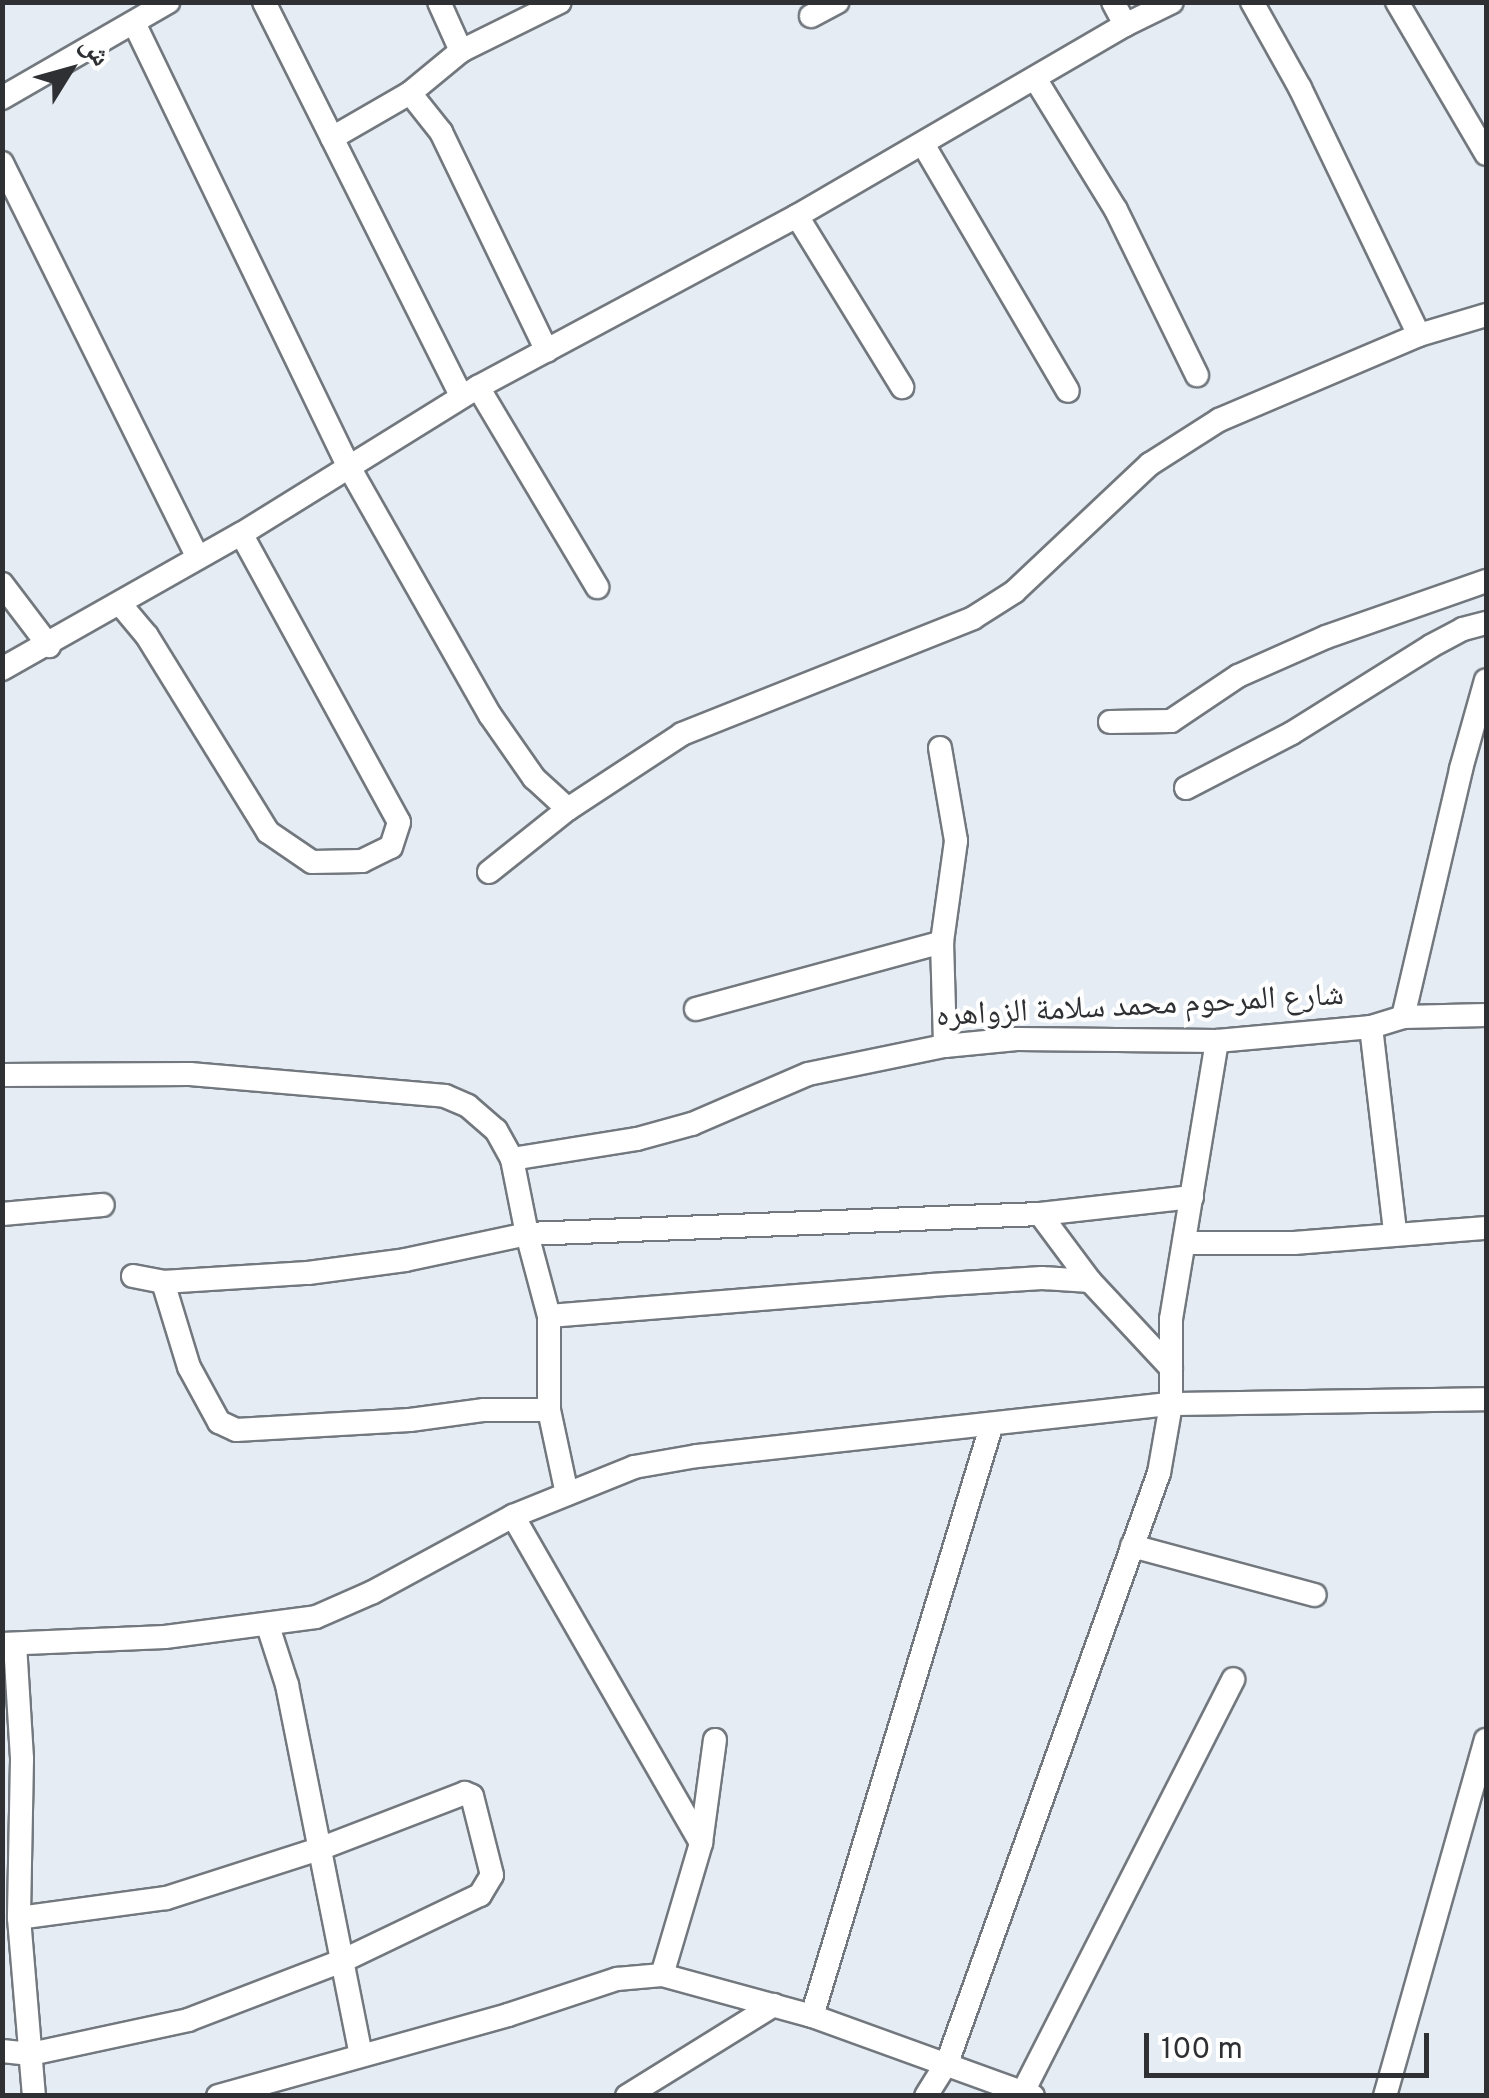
<!DOCTYPE html>
<html>
<head>
<meta charset="utf-8">
<style>
  body { margin:0 }
  #map { position:relative; width:1489px; height:2098px; overflow:hidden; background:#e5ecf3; font-family:Overpass,"Noto Naskh Arabic",sans-serif }
  div>[style] { position:absolute }
  .roads { filter:drop-shadow(2px 0 #72787e) drop-shadow(-2px 0 #72787e) drop-shadow(0 2px #72787e) drop-shadow(0 -2px #72787e) }
  .minor>* { height:22px; margin:-11px; padding:0 11px; transform-origin:11px; border-radius:11px; background:#fff }
  span { translate:-50% -50%; white-space:nowrap; text-align:center; line-height:1.15; -webkit-text-stroke:8px #fff; paint-order:stroke }
  .street-label { font-size:32px; color:#2e3033 }
  .frame { position:absolute; inset:0; border:5px solid #2e3033; pointer-events:none }
  .north { position:absolute; left:20px; top:20px; width:100px; height:100px; -webkit-text-stroke:8px #fff; paint-order:stroke; rotate:53deg; font-size:28px; font-weight:700; line-height:40px; text-align:center; color:#2e3033 }
  .north::after { content:''; display:block; margin:auto; width:35px; height:45px; background:#2e3033; clip-path:polygon(50% 0,100% 100%,50% 72%,0 100%) }
  .scale { position:absolute; left:1144px; top:2033px; width:285px; height:45px; box-sizing:border-box; border:5px solid #2e3033; border-top:0; padding-left:12px; font-size:30px; line-height:35px; white-space:nowrap; color:#2e3033; -webkit-text-stroke:8px #fff; paint-order:stroke }
</style>
</head>
<body>
<div id="map">
  <div class="roads">
    <div class="minor">
      <i style="left:264px;top:2px;width:441px;rotate:63.4deg"></i>
      <i style="left:439px;top:2px;width:54px;rotate:65.8deg"></i>
      <i style="left:1113px;top:2px;width:26px;rotate:62deg"></i>
      <i style="left:1252px;top:2px;width:98px;rotate:60.8deg"></i>
      <i style="left:1300px;top:88px;width:274px;rotate:64.3deg"></i>
      <i style="left:1397px;top:2px;width:176px;rotate:59.6deg"></i>
      <i style="left:811px;top:16px;width:30px;rotate:-28deg"></i>
      <i style="left:135px;top:25px;width:491px;rotate:64.2deg"></i>
      <i style="left:349px;top:467px;width:285px;rotate:60.4deg"></i>
      <i style="left:490px;top:715px;width:77px;rotate:55.1deg"></i>
      <i style="left:534px;top:778px;width:46px;rotate:42.4deg"></i>
      <i style="left:1036px;top:80px;width:153px;rotate:58.4deg"></i>
      <i style="left:1116px;top:210px;width:184px;rotate:63.9deg"></i>
      <i style="left:410px;top:93px;width:50px;rotate:51.5deg"></i>
      <i style="left:441px;top:132px;width:243px;rotate:64.2deg"></i>
      <i style="left:2px;top:98px;width:192px;rotate:-30deg"></i>
      <i style="left:332px;top:138px;width:90px;rotate:-30deg"></i>
      <i style="left:410px;top:93px;width:66px;rotate:-39.5deg"></i>
      <i style="left:461px;top:51px;width:110px;rotate:-26.3deg"></i>
      <i style="left:923px;top:144px;width:286px;rotate:59.6deg"></i>
      <i style="left:2px;top:163px;width:439px;rotate:63.6deg"></i>
      <i style="left:797px;top:216px;width:201px;rotate:58.4deg"></i>
      <i style="left:478px;top:387px;width:233px;rotate:59.2deg"></i>
      <i style="left:2px;top:584px;width:78px;rotate:52.8deg"></i>
      <i style="left:121px;top:605px;width:40px;rotate:50deg"></i>
      <i style="left:147px;top:636px;width:230px;rotate:58.3deg"></i>
      <i style="left:268px;top:832px;width:53px;rotate:34.3deg"></i>
      <i style="left:312px;top:862px;width:50px;rotate:-1.1deg"></i>
      <i style="left:362px;top:861px;width:32px;rotate:-26deg"></i>
      <i style="left:391px;top:847px;width:26px;rotate:-72deg"></i>
      <i style="left:399px;top:822px;width:328px;rotate:-118.7deg"></i>
      <i style="left:2px;top:669px;width:274px;rotate:-29.5deg"></i>
      <i style="left:241px;top:534px;width:279px;rotate:-31.8deg"></i>
      <i style="left:478px;top:387px;width:362px;rotate:-28.2deg"></i>
      <i style="left:797px;top:216px;width:380px;rotate:-30.2deg"></i>
      <i style="left:1125px;top:25px;width:52px;rotate:-26.1deg"></i>
      <i style="left:1110px;top:722px;width:61px;rotate:-0.9deg"></i>
      <i style="left:1171px;top:721px;width:81px;rotate:-33.9deg"></i>
      <i style="left:1238px;top:676px;width:96px;rotate:-23.9deg"></i>
      <i style="left:1326px;top:637px;width:170px;rotate:-19.3deg"></i>
      <i style="left:940px;top:748px;width:94px;rotate:80.2deg"></i>
      <i style="left:956px;top:841px;width:102px;rotate:97.9deg"></i>
      <i style="left:942px;top:942px;width:104px;rotate:88.3deg"></i>
      <i style="left:1186px;top:788px;width:119px;rotate:-27.4deg"></i>
      <i style="left:1292px;top:733px;width:164px;rotate:-32deg"></i>
      <i style="left:1431px;top:646px;width:36px;rotate:-28deg"></i>
      <i style="left:1463px;top:629px;width:24px;rotate:-15deg"></i>
      <i style="left:489px;top:872px;width:101px;rotate:-38.6deg"></i>
      <i style="left:568px;top:809px;width:136px;rotate:-33.3deg"></i>
      <i style="left:682px;top:734px;width:313px;rotate:-21.7deg"></i>
      <i style="left:973px;top:618px;width:49px;rotate:-32.4deg"></i>
      <i style="left:1014px;top:592px;width:187px;rotate:-43.3deg"></i>
      <i style="left:1150px;top:464px;width:82px;rotate:-32.5deg"></i>
      <i style="left:1219px;top:420px;width:217px;rotate:-23deg"></i>
      <i style="left:1419px;top:335px;width:70px;rotate:-16.6deg"></i>
      <i style="left:696px;top:1009px;width:255px;rotate:-15.2deg"></i>
      <i style="left:1403px;top:1017px;width:255px;rotate:-76.8deg"></i>
      <i style="left:1461px;top:769px;width:92px;rotate:-74.3deg"></i>
      <i style="left:1371px;top:1027px;width:205px;rotate:83.3deg"></i>
      <i style="left:2px;top:1075px;width:188px;rotate:-0.3deg"></i>
      <i style="left:190px;top:1074px;width:256px;rotate:4.9deg"></i>
      <i style="left:445px;top:1096px;width:25px;rotate:23deg"></i>
      <i style="left:468px;top:1106px;width:37px;rotate:41deg"></i>
      <i style="left:496px;top:1130px;width:33px;rotate:61deg"></i>
      <i style="left:512px;top:1159px;width:76px;rotate:78.7deg"></i>
      <i style="left:527px;top:1234px;width:513px;rotate:-2.23deg"></i>
      <i style="left:1040px;top:1214px;width:84px;rotate:53.3deg"></i>
      <i style="left:1090px;top:1281px;width:119px;rotate:47deg"></i>
      <i style="left:512px;top:1159px;width:127px;rotate:-9.1deg"></i>
      <i style="left:637px;top:1139px;width:57px;rotate:-15.3deg"></i>
      <i style="left:692px;top:1124px;width:126px;rotate:-23.3deg"></i>
      <i style="left:808px;top:1074px;width:140px;rotate:-11.6deg"></i>
      <i style="left:945px;top:1046px;width:72px;rotate:-5.6deg"></i>
      <i style="left:1017px;top:1039px;width:200px;rotate:0.6deg"></i>
      <i style="left:1217px;top:1041px;width:155px;rotate:-5.2deg"></i>
      <i style="left:1371px;top:1027px;width:34px;rotate:-17deg"></i>
      <i style="left:1403px;top:1017px;width:83px;rotate:-1.4deg"></i>
      <i style="left:2px;top:1214px;width:101px;rotate:-5.1deg"></i>
      <i style="left:1040px;top:1214px;width:153px;rotate:-6.4deg"></i>
      <i style="left:1186px;top:1243px;width:108px"></i>
      <i style="left:1294px;top:1243px;width:193px;rotate:-4.5deg"></i>
      <i style="left:133px;top:1276px;width:31px;rotate:11deg"></i>
      <i style="left:163px;top:1282px;width:145px;rotate:-3.6deg"></i>
      <i style="left:308px;top:1273px;width:98px;rotate:-7.6deg"></i>
      <i style="left:405px;top:1260px;width:125px;rotate:-12deg"></i>
      <i style="left:527px;top:1234px;width:85px;rotate:75deg"></i>
      <i style="left:549px;top:1316px;width:94px;rotate:90deg"></i>
      <i style="left:549px;top:1410px;width:86px;rotate:77.9deg"></i>
      <i style="left:163px;top:1282px;width:89px;rotate:73deg"></i>
      <i style="left:189px;top:1367px;width:63px;rotate:61.4deg"></i>
      <i style="left:219px;top:1422px;width:19px;rotate:25deg"></i>
      <i style="left:236px;top:1430px;width:174px;rotate:-3.3deg"></i>
      <i style="left:410px;top:1420px;width:75px;rotate:-7.7deg"></i>
      <i style="left:484px;top:1410px;width:65px"></i>
      <i style="left:549px;top:1316px;width:383px;rotate:-4.6deg"></i>
      <i style="left:931px;top:1285px;width:111px;rotate:-3.6deg"></i>
      <i style="left:1042px;top:1278px;width:48px;rotate:3.6deg"></i>
      <i style="left:513px;top:1516px;width:377px;rotate:60.1deg"></i>
      <i style="left:1132px;top:1546px;width:189px;rotate:15deg"></i>
      <i style="left:268px;top:1626px;width:62px;rotate:72.1deg"></i>
      <i style="left:287px;top:1685px;width:377px;rotate:78.7deg"></i>
      <i style="left:2px;top:1644px;width:163px;rotate:-2.5deg"></i>
      <i style="left:165px;top:1637px;width:152px;rotate:-7.5deg"></i>
      <i style="left:316px;top:1617px;width:62px;rotate:-23.7deg"></i>
      <i style="left:373px;top:1592px;width:159px;rotate:-28.5deg"></i>
      <i style="left:513px;top:1516px;width:131px;rotate:-22deg"></i>
      <i style="left:634px;top:1467px;width:64px;rotate:-9.9deg"></i>
      <i style="left:697px;top:1456px;width:477px;rotate:-6.3deg"></i>
      <i style="left:1171px;top:1404px;width:315px;rotate:-0.9deg"></i>
      <i style="left:15px;top:1644px;width:115px;rotate:86.5deg"></i>
      <i style="left:22px;top:1759px;width:159px;rotate:91.1deg"></i>
      <i style="left:19px;top:1918px;width:179px;rotate:85.2deg"></i>
      <i style="left:662px;top:1975px;width:138px;rotate:-73.5deg"></i>
      <i style="left:701px;top:1843px;width:104px;rotate:-82.3deg"></i>
      <i style="left:812px;top:2016px;width:616px;rotate:-73.1deg"></i>
      <i style="left:2px;top:2051px;width:29px;rotate:6deg"></i>
      <i style="left:31px;top:2054px;width:161px;rotate:-12.2deg"></i>
      <i style="left:188px;top:2020px;width:165px;rotate:-21deg"></i>
      <i style="left:342px;top:1961px;width:153px;rotate:-25.6deg"></i>
      <i style="left:480px;top:1895px;width:23px;rotate:-59deg"></i>
      <i style="left:492px;top:1875px;width:81px;rotate:-104.2deg"></i>
      <i style="left:472px;top:1796px;width:8px;rotate:-157deg"></i>
      <i style="left:465px;top:1793px;width:156px;rotate:159deg"></i>
      <i style="left:319px;top:1849px;width:161px;rotate:162.2deg"></i>
      <i style="left:166px;top:1898px;width:148px;rotate:172.3deg"></i>
      <i style="left:1024px;top:2090px;width:461px;rotate:-63deg"></i>
      <i style="left:218px;top:2096px;width:301px;rotate:-15.6deg"></i>
      <i style="left:508px;top:2015px;width:115px;rotate:-18.3deg"></i>
      <i style="left:617px;top:1979px;width:45px;rotate:-5.1deg"></i>
      <i style="left:662px;top:1975px;width:156px;rotate:15.3deg"></i>
      <i style="left:812px;top:2016px;width:235px;rotate:19.9deg"></i>
      <i style="left:627px;top:2096px;width:173px;rotate:-31.8deg"></i>
      <i style="left:926px;top:2096px;width:39px;rotate:-58deg"></i>
      <i style="left:947px;top:2063px;width:627px;rotate:-70.24deg"></i>
      <i style="left:1159px;top:1473px;width:70px;rotate:-80.1deg"></i>
      <i style="left:1171px;top:1404px;width:85px;rotate:-90deg"></i>
      <i style="left:1171px;top:1319px;width:282px;rotate:-80.6deg"></i>
      <i style="left:1385px;top:2096px;width:370px;rotate:-74.2deg"></i>
    </div>
  </div>
  <div class="street-label">
    <span style="left:1140px;top:1007px;rotate:-3deg">شارع المرحوم محمد سلامة الزواهره</span>
  </div>
  <div class="frame"></div>
  <div class="north">ش</div>
  <div class="scale">100 m</div>
</div>
</body>
</html>
